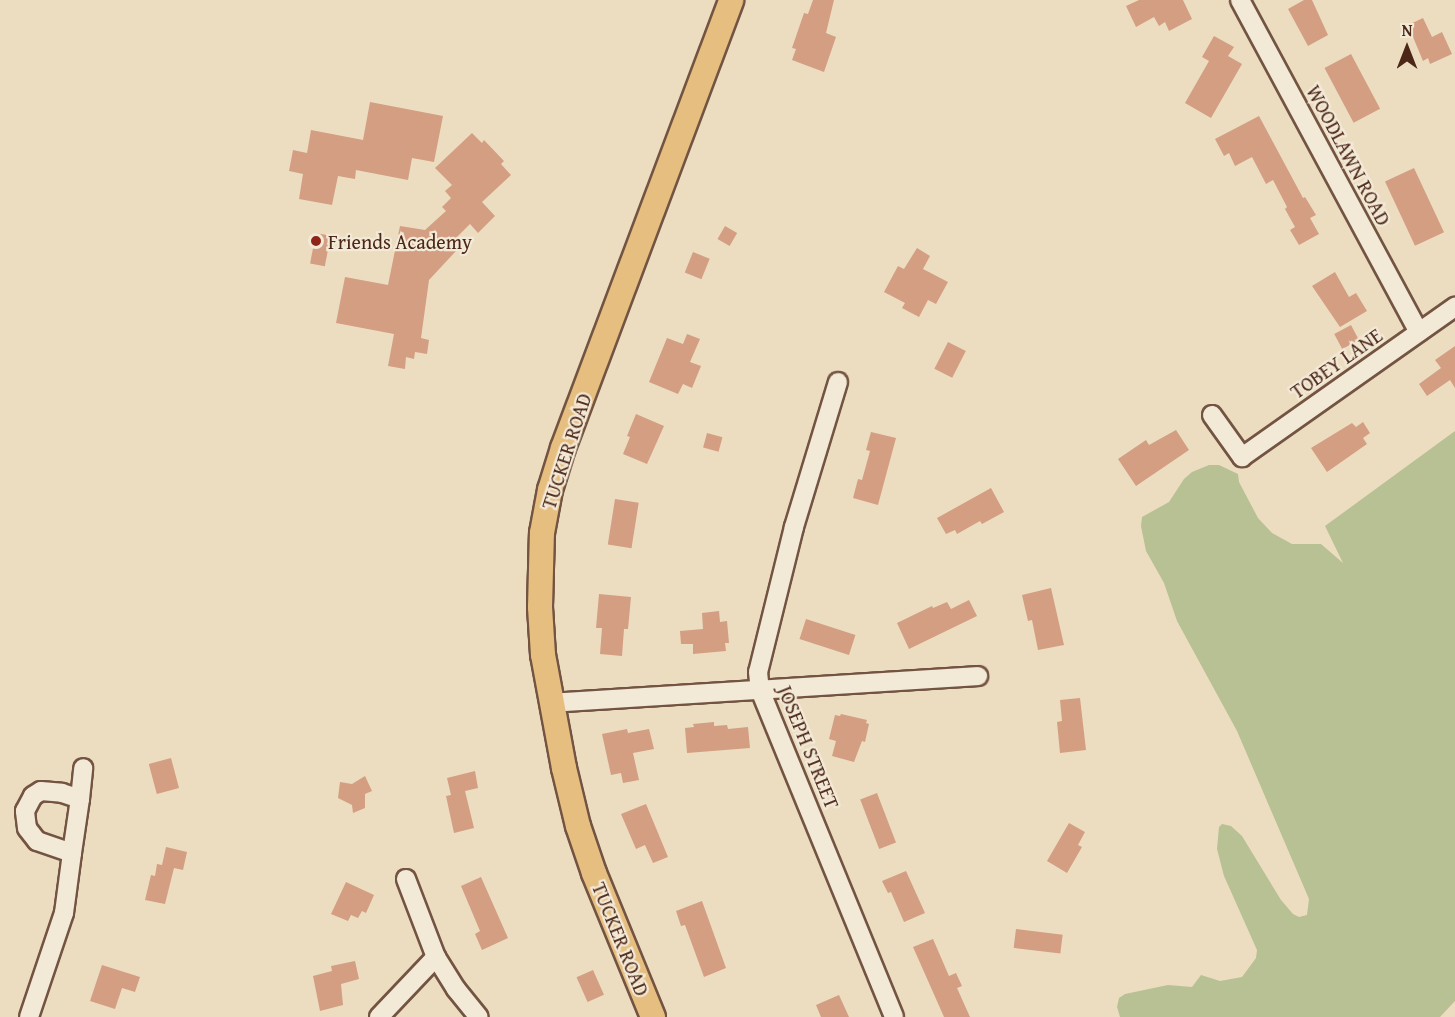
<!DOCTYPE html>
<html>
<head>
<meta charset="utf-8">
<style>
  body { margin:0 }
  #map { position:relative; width:1455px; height:1017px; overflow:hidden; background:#ecddc1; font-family:"Gentium Book Plus",serif }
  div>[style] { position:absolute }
  .green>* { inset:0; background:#b7c193 }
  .building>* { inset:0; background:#d39e82; transform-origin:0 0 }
  .roads { filter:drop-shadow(2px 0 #735442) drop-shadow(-2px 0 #735442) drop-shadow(0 2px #735442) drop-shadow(0 -2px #735442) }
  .minor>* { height:18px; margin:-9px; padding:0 9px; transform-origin:9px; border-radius:9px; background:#f3e9d7 }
  .major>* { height:24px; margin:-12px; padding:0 12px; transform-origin:12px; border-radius:12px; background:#e6be80 }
  .dots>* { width:16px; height:16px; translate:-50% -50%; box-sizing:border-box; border:3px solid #f3e9d7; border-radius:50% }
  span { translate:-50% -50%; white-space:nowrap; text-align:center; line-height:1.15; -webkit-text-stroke:4.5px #f3e9d7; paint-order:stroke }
  .street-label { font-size:20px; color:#4b2718 }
  .poi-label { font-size:20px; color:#4b2718 }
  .left { translate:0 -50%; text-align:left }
  .north { position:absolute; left:1377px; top:18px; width:60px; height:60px; -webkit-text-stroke:4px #f3e9d7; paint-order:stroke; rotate:0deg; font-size:16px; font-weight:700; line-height:24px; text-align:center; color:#4b2718 }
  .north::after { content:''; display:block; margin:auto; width:21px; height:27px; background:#4b2718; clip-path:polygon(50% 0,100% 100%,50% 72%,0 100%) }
</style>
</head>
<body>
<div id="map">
  <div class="green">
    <i style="clip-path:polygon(1455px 431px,1455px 1001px,1440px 1017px,1120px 1017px,1117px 1007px,1119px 998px,1125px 994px,1168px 985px,1192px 987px,1201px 975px,1220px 981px,1242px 977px,1256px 958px,1257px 950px,1224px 876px,1217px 849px,1219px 827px,1222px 824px,1231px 826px,1242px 836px,1281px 900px,1293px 914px,1299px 917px,1307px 915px,1309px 899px,1237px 731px,1177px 621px,1164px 583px,1146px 551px,1141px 526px,1142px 517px,1169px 502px,1184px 479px,1192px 472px,1209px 465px,1219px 465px,1238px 474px,1239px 482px,1258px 518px,1272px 533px,1292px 544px,1321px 544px,1343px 563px,1325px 526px)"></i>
  </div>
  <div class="building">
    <i style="clip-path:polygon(813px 0,834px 0,826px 33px,836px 37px,824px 72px,792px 60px,796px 49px,792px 48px,804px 13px,808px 14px)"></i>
    <i style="clip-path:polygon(1139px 0,1183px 0,1192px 19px,1169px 31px,1165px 22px,1159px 26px,1154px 17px,1136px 27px,1126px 6px)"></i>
    <i style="clip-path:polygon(1304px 0,1312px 0,1328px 35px,1308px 46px,1288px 9px)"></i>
    <i style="clip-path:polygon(1423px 18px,1432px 37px,1442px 32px,1452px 54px,1430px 64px,1428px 58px,1423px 61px,1408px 25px)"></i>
    <i style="clip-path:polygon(1214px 36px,1234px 47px,1228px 56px,1242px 64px,1211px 118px,1185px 103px,1209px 61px,1202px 57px)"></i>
    <i style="left:1351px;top:54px;width:62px;height:30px;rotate:62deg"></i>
    <i style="clip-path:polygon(370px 102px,443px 116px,434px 162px,412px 158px,408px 180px,356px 170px,355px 179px,338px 176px,332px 205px,299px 199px,303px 174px,289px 171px,293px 150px,307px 153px,311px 130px,363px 140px)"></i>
    <i style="clip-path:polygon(1259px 116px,1303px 198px,1305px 197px,1316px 215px,1310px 218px,1319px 234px,1299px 245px,1290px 230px,1295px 227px,1285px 209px,1287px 207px,1273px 180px,1266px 184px,1252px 157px,1235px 166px,1229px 153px,1224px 156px,1215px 139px)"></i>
    <i style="clip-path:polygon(472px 133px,482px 143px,484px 140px,504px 161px,501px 164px,511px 175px,482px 202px,495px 216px,478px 233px,470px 224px,450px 244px,456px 251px,429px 280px,421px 338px,429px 340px,427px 354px,415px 352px,414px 359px,406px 357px,405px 369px,388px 366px,394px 334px,336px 323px,345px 277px,388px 285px,400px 226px,425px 230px,446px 211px,442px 207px,451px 198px,445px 191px,452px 185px,435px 168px)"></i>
    <i style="left:1414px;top:168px;width:71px;height:32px;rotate:65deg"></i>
    <i style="left:725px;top:226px;width:14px;height:15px;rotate:30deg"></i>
    <i style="left:316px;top:233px;width:15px;height:31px;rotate:11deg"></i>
    <i style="clip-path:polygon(917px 248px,930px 256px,923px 269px,948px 282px,936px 304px,928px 300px,919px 317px,902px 308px,905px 303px,884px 292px,898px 266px,904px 269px)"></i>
    <i style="left:693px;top:252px;width:18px;height:22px;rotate:22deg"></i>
    <i style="clip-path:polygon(1335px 272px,1349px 297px,1356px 293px,1367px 311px,1340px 327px,1312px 286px)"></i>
    <i style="left:1351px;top:325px;width:17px;height:19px;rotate:62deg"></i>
    <i style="clip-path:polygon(687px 334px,700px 339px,690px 362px,701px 366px,692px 388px,683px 384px,678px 394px,649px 382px,667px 338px,683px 344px)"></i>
    <i style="left:948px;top:342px;width:20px;height:30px;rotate:27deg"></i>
    <i style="clip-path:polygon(1455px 346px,1455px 388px,1450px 380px,1427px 396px,1419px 384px,1441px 368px,1435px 360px)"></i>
    <i style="clip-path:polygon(636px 414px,664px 426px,647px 464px,623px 454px,630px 437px,627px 436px)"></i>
    <i style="clip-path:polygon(1363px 422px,1370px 433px,1363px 438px,1367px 444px,1327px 472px,1311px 448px,1352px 423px,1356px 427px)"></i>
    <i style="clip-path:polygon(1176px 430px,1189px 450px,1136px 486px,1118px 459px,1146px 440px,1149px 445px)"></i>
    <i style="clip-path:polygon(871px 432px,896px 438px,878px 505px,853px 498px,858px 479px,862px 480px,870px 451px,866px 450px)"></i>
    <i style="left:707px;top:433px;width:16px;height:15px;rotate:15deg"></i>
    <i style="clip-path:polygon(991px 488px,1004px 512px,982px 524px,980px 521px,957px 534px,955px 530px,946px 534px,937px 518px)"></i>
    <i style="left:615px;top:499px;width:24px;height:46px;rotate:9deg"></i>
    <i style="clip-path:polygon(1051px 588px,1064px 645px,1038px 650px,1032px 620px,1028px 621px,1022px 595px)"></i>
    <i style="clip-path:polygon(599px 594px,631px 597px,628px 629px,624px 629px,622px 656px,600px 654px,602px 628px,596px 628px)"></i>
    <i style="clip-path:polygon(969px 600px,977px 616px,909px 649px,897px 623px,932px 606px,933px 608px,947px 602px,951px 609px)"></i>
    <i style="clip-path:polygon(719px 611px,720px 622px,727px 621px,729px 643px,725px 643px,726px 651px,693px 654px,693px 644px,681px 644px,680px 631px,703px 629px,702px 613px)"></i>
    <i style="left:806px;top:619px;width:52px;height:21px;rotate:18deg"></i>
    <i style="clip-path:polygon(1080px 698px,1086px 750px,1060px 753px,1057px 722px,1062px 721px,1060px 700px)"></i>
    <i style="clip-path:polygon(841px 714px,867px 720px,866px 723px,869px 724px,865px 742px,862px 741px,854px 762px,832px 756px,836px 741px,829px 739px,835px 715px,840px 716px)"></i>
    <i style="clip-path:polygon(714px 722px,714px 726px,727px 725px,728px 729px,748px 727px,750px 748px,687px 753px,685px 728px,694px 727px,693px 724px)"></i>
    <i style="clip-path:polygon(627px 729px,628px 733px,649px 729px,654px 749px,633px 753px,639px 780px,623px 783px,621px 773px,611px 775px,602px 734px)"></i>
    <i style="left:171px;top:758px;width:31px;height:23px;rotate:75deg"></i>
    <i style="clip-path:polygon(475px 771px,478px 788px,465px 791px,474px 828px,454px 833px,446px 796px,451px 795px,447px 778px)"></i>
    <i style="clip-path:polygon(365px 776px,372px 791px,365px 794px,365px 808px,353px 813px,352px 805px,338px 798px,340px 782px,352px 784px)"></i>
    <i style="left:877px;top:793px;width:53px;height:18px;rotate:69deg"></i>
    <i style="clip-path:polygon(646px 804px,668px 857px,653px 863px,645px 845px,636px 849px,621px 814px)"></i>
    <i style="clip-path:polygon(1069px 823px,1085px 832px,1078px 845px,1082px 847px,1067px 873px,1047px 861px)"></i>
    <i style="clip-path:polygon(166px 847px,187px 852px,183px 870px,174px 868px,165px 904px,145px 900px,151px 875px,155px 876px,157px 864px,162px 865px)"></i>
    <i style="clip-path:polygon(906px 871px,925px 913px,904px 922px,891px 892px,888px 893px,882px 881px)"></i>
    <i style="clip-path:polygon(481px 877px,508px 938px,482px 950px,475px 934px,480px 931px,461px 886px)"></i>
    <i style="clip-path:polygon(346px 882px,374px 895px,366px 913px,362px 911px,358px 918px,351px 915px,348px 921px,331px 914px)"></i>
    <i style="clip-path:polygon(702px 901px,726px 968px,704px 977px,685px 925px,681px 926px,676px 911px)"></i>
    <i style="left:1016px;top:929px;width:47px;height:19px;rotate:7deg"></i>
    <i style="clip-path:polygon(933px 939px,949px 976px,956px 973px,962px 986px,957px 988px,970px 1017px,944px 1017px,913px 947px)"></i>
    <i style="clip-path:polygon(355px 961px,359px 979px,341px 984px,343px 1005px,320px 1011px,313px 976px,332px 971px,331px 966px)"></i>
    <i style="clip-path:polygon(102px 965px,140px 977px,135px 992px,122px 988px,115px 1009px,90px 1001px)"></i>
    <i style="left:593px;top:970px;width:27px;height:18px;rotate:66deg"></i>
    <i style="clip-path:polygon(839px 995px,849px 1017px,821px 1017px,816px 1005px)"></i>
  </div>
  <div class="roads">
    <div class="minor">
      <i style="left:1240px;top:0;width:377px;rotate:61.7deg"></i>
      <i style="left:838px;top:382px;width:152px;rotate:106.9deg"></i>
      <i style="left:794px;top:527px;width:149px;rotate:103.9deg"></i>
      <i style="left:758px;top:672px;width:18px;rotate:84deg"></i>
      <i style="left:760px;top:690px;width:353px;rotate:67.7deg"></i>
      <i style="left:1212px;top:415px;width:52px;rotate:54.5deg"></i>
      <i style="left:1242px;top:457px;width:261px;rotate:-35.2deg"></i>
      <i style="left:550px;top:703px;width:429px;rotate:-3.6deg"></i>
      <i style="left:72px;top:853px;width:55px;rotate:-81.6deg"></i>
      <i style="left:406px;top:879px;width:84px;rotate:69deg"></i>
      <i style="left:29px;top:1017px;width:110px;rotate:-71.4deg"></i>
      <i style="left:64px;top:913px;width:61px;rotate:-82.4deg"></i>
      <i style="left:72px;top:853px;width:37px;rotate:-161deg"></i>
      <i style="left:37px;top:841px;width:16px;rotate:-128deg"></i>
      <i style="left:27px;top:828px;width:17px;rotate:-97deg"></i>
      <i style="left:25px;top:811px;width:17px;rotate:-62deg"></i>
      <i style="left:33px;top:796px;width:9px;rotate:-32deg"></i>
      <i style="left:41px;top:791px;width:21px;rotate:5deg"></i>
      <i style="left:62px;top:793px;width:19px;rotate:18deg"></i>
      <i style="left:80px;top:799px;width:31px;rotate:-84deg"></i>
      <i style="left:379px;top:1017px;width:83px;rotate:-46.5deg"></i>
      <i style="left:436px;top:957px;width:38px;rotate:58deg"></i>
      <i style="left:456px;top:989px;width:36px;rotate:51deg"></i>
    </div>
    <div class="major">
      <i style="left:653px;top:1017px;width:156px;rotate:-112.3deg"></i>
      <i style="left:594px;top:873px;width:50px;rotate:-108.8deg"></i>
      <i style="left:578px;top:826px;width:60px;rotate:-103.6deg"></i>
      <i style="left:564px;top:768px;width:115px;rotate:-100.5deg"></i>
      <i style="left:543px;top:655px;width:48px;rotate:-93.6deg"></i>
      <i style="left:540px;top:607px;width:74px;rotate:-88.5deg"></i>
      <i style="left:542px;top:533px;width:44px;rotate:-79.5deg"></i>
      <i style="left:550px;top:490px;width:44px;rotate:-72.8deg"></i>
      <i style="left:563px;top:448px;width:478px;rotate:-69.4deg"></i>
    </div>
  </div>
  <div class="dots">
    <i style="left:316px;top:241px;background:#8f2418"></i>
  </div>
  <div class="street-label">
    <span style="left:1349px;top:155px;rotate:62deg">WOODLAWN ROAD</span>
    <span style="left:1336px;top:363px;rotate:-35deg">TOBEY LANE</span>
    <span style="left:566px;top:451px;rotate:-72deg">TUCKER ROAD</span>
    <span style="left:809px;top:747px;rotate:68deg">JOSEPH STREET</span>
    <span style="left:621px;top:939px;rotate:68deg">TUCKER ROAD</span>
  </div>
  <div class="poi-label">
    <span class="left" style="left:328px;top:241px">Friends Academy</span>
  </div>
  <div class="north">N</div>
</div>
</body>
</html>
